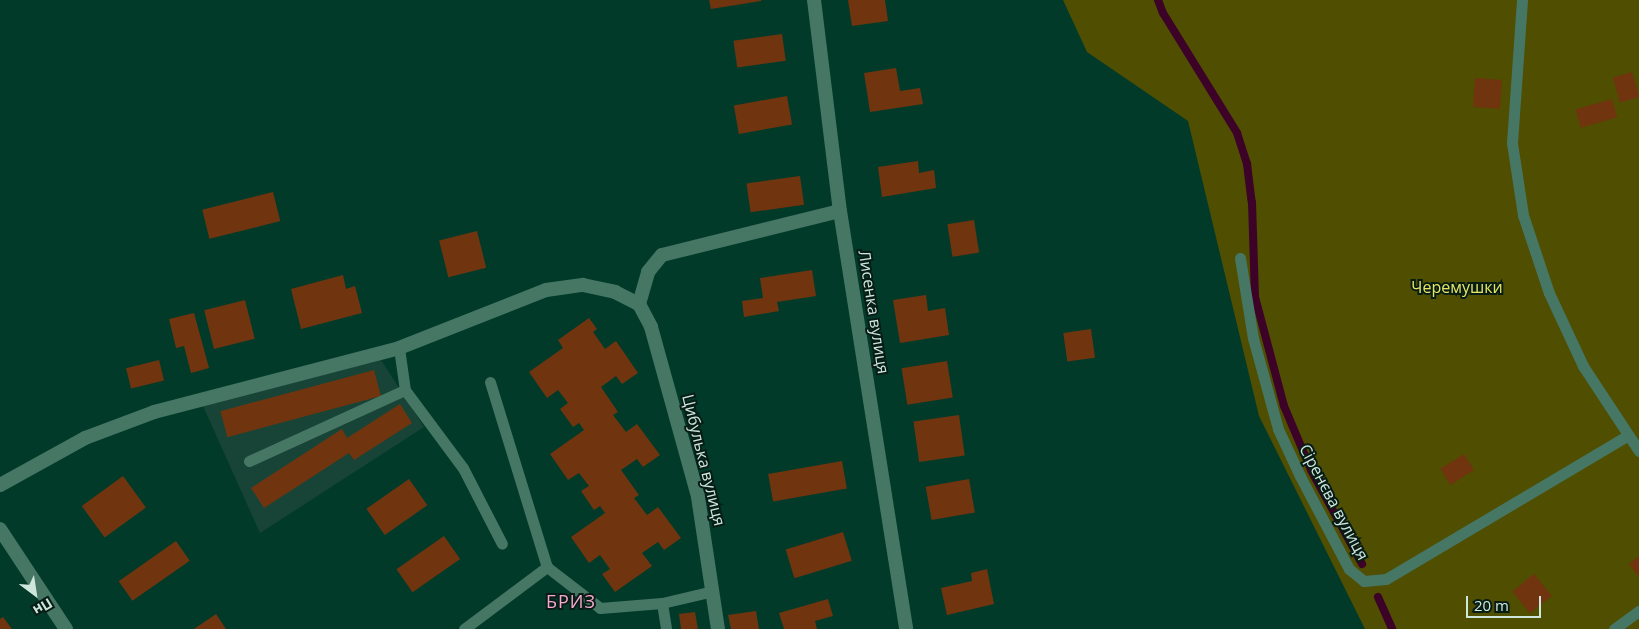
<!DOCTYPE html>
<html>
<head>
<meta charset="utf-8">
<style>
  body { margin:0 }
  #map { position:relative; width:1639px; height:629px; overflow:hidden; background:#023a2a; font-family:"Open Sans",sans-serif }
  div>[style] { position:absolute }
  .built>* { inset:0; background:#174436 }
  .green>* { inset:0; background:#4f4e01 }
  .stream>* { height:8px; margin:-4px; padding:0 4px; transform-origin:4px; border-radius:4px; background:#3d0227 }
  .building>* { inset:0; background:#70350e; transform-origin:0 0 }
  .service>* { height:11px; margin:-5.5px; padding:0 5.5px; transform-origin:5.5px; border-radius:5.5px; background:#467765 }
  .minor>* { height:14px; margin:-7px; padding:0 7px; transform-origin:7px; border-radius:7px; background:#467765 }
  span { translate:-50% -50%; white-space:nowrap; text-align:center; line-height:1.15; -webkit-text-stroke:4px #081c16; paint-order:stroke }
  .park-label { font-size:16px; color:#e6e563 }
  .street-label { font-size:16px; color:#cee7dd }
  .neighbourhood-label { font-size:18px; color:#f5a9ce; letter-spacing:1px }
  .north { position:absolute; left:10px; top:569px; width:50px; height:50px; -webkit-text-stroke:4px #081c16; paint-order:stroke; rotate:149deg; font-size:14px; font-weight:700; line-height:20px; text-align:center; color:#cee7dd }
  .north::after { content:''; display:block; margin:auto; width:18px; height:22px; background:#cee7dd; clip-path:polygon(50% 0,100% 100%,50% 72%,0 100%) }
  .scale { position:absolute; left:1466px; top:596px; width:75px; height:22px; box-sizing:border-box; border:2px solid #cee7dd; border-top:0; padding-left:6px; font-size:15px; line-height:18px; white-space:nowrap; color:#cee7dd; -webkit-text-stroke:4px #081c16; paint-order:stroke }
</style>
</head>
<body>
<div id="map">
  <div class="built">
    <i style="clip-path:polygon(381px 360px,424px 427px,260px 533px,203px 406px)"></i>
  </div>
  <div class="green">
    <i style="clip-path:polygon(1063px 0,1639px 0,1639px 629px,1365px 629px,1259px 416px,1188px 121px,1087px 52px)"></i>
  </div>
  <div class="stream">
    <i style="left:1158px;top:0;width:14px;rotate:69deg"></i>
    <i style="left:1163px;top:13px;width:141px;rotate:58.3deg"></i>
    <i style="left:1237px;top:133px;width:33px;rotate:72deg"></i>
    <i style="left:1247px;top:164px;width:38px;rotate:83deg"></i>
    <i style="left:1252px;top:202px;width:95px;rotate:88.2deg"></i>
    <i style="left:1255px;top:297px;width:113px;rotate:75.1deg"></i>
    <i style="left:1284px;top:406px;width:69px;rotate:67.1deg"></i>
    <i style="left:1311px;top:470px;width:107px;rotate:61.5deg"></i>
    <i style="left:1378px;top:597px;width:35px;rotate:66deg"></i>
  </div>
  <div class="building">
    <i style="clip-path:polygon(709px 0,761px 0,761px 1px,711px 9px)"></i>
    <i style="clip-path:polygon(848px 0,885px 0,888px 21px,852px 26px)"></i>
    <i style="left:782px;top:34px;width:27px;height:49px;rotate:82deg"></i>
    <i style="clip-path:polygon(896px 68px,900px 91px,920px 88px,923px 104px,870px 112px,864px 73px)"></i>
    <i style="left:1632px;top:72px;width:26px;height:20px;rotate:74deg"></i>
    <i style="left:1475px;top:78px;width:27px;height:29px;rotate:4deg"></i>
    <i style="left:787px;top:96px;width:29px;height:54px;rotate:80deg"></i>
    <i style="left:1612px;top:99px;width:19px;height:38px;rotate:74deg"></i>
    <i style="clip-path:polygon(918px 161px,919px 173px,934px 170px,936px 188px,882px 197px,878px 167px)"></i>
    <i style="left:800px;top:176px;width:29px;height:54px;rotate:82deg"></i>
    <i style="left:273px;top:192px;width:30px;height:73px;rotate:76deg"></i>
    <i style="left:974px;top:220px;width:33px;height:27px;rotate:81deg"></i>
    <i style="left:477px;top:231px;width:38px;height:39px;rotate:76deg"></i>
    <i style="clip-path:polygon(812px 270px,816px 296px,777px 302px,779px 311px,744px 317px,742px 301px,763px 298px,760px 278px)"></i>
    <i style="clip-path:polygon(343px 275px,346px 289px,355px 286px,362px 313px,301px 329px,291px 289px)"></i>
    <i style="clip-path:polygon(926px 295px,928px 311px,945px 308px,949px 335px,900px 343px,893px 300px)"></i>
    <i style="left:245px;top:300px;width:40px;height:42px;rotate:76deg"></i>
    <i style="clip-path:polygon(194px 313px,209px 368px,191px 373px,184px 346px,176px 348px,169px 319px)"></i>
    <i style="clip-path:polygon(589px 318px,597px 329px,593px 332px,605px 349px,616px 341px,638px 373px,622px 384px,616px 376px,601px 387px,618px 412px,613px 415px,626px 432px,637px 424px,660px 455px,643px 467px,637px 459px,621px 470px,639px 495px,634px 498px,647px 515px,658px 507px,681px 538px,664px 550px,658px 542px,642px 553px,652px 566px,615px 592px,602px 574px,610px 569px,600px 555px,589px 563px,571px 537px,605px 513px,600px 506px,594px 510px,581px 491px,589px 486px,579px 473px,568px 480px,550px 454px,584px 430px,579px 423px,573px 427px,560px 409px,568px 403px,558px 390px,547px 398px,529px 372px,563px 348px,558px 340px)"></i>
    <i style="left:1091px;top:329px;width:29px;height:28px;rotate:82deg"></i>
    <i style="left:159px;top:360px;width:21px;height:34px;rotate:76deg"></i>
    <i style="left:947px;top:361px;width:37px;height:46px;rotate:81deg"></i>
    <i style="left:374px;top:370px;width:27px;height:159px;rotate:75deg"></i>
    <i style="clip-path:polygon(400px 404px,412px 423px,354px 460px,349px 453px,264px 508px,251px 488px,342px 429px,347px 438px)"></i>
    <i style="left:959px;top:415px;width:41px;height:46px;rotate:82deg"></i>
    <i style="left:1464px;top:454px;width:19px;height:28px;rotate:58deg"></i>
    <i style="left:842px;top:461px;width:28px;height:75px;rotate:80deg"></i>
    <i style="left:123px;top:476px;width:39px;height:51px;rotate:54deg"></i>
    <i style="left:409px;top:479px;width:32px;height:52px;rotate:55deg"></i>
    <i style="left:969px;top:479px;width:34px;height:44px;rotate:80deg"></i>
    <i style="left:843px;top:532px;width:30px;height:60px;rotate:73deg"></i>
    <i style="left:444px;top:536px;width:28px;height:58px;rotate:55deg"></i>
    <i style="left:176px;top:541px;width:24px;height:70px;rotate:55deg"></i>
    <i style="clip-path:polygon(1639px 556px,1639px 577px,1629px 564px)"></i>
    <i style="clip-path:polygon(987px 569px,994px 604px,947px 615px,941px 588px,972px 581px,971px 573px)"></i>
    <i style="left:1534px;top:574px;width:28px;height:28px;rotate:51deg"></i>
    <i style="clip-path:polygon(828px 599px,833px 616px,815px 621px,817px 629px,784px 629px,779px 613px)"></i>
    <i style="clip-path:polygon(756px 611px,759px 629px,731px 629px,728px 615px)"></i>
    <i style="clip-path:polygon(695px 612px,698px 629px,681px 629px,679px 614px)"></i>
    <i style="clip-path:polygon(216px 614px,226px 629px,194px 629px)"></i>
    <i style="clip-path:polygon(3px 617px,12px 629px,0 629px,0 619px)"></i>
  </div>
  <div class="service">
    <i style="left:1522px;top:0;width:143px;rotate:94deg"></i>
    <i style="left:1512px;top:143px;width:73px;rotate:81.3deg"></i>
    <i style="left:1523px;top:215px;width:82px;rotate:71.6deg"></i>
    <i style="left:1549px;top:293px;width:81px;rotate:65deg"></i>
    <i style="left:1583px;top:366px;width:102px;rotate:56.6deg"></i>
    <i style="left:1240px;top:258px;width:81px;rotate:80.8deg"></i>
    <i style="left:1253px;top:338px;width:94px;rotate:74.6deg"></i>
    <i style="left:1278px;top:429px;width:52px;rotate:64.9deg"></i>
    <i style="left:1300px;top:476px;width:105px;rotate:62.2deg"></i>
    <i style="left:1349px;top:569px;width:19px;rotate:39deg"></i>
    <i style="left:1364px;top:581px;width:22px;rotate:-5deg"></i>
    <i style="left:1386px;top:579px;width:280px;rotate:-30.7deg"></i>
    <i style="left:399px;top:348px;width:42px;rotate:81.9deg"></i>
    <i style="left:405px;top:390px;width:97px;rotate:53.4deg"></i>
    <i style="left:463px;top:468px;width:85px;rotate:62.8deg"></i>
    <i style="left:490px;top:382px;width:194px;rotate:72.9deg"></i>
    <i style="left:547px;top:567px;width:67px;rotate:37.7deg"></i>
    <i style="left:600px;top:608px;width:62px;rotate:-4.6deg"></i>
    <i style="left:662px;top:603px;width:52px;rotate:-13.2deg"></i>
    <i style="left:249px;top:461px;width:171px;rotate:-24.5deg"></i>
    <i style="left:662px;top:603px;width:26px;rotate:81deg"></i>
    <i style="left:464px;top:629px;width:104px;rotate:-36.8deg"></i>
    <i style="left:1614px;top:629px;width:31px;rotate:-36deg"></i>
  </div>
  <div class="minor">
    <i style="left:814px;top:0;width:213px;rotate:83deg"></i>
    <i style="left:840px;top:211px;width:423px;rotate:81deg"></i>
    <i style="left:639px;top:304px;width:26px;rotate:62deg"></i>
    <i style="left:651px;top:327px;width:176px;rotate:74.5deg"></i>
    <i style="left:698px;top:497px;width:134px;rotate:81.4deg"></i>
    <i style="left:639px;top:304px;width:33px;rotate:-74deg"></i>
    <i style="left:648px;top:272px;width:22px;rotate:-51deg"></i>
    <i style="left:662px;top:255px;width:183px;rotate:-13.9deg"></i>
    <i style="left:0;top:485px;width:97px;rotate:-28.9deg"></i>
    <i style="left:85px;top:438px;width:74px;rotate:-20.6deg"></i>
    <i style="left:154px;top:412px;width:253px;rotate:-14.6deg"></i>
    <i style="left:399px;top:348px;width:158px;rotate:-21.5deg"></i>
    <i style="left:546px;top:290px;width:37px;rotate:-8deg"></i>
    <i style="left:583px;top:285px;width:33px;rotate:12deg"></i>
    <i style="left:615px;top:292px;width:27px;rotate:27deg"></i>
    <i style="left:0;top:529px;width:120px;rotate:56.6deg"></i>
  </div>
  <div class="park-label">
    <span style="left:1457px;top:287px">Черемушки</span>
  </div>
  <div class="street-label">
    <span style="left:874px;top:312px;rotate:81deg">Лисенка вулиця</span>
    <span style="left:704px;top:460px;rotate:76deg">Цибулька вулиця</span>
    <span style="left:1334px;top:502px;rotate:62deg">Сіренєва вулиця</span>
  </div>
  <div class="neighbourhood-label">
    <span style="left:571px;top:601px">БРИЗ</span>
  </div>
  <div class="north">Пн</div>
  <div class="scale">20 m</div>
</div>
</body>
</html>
